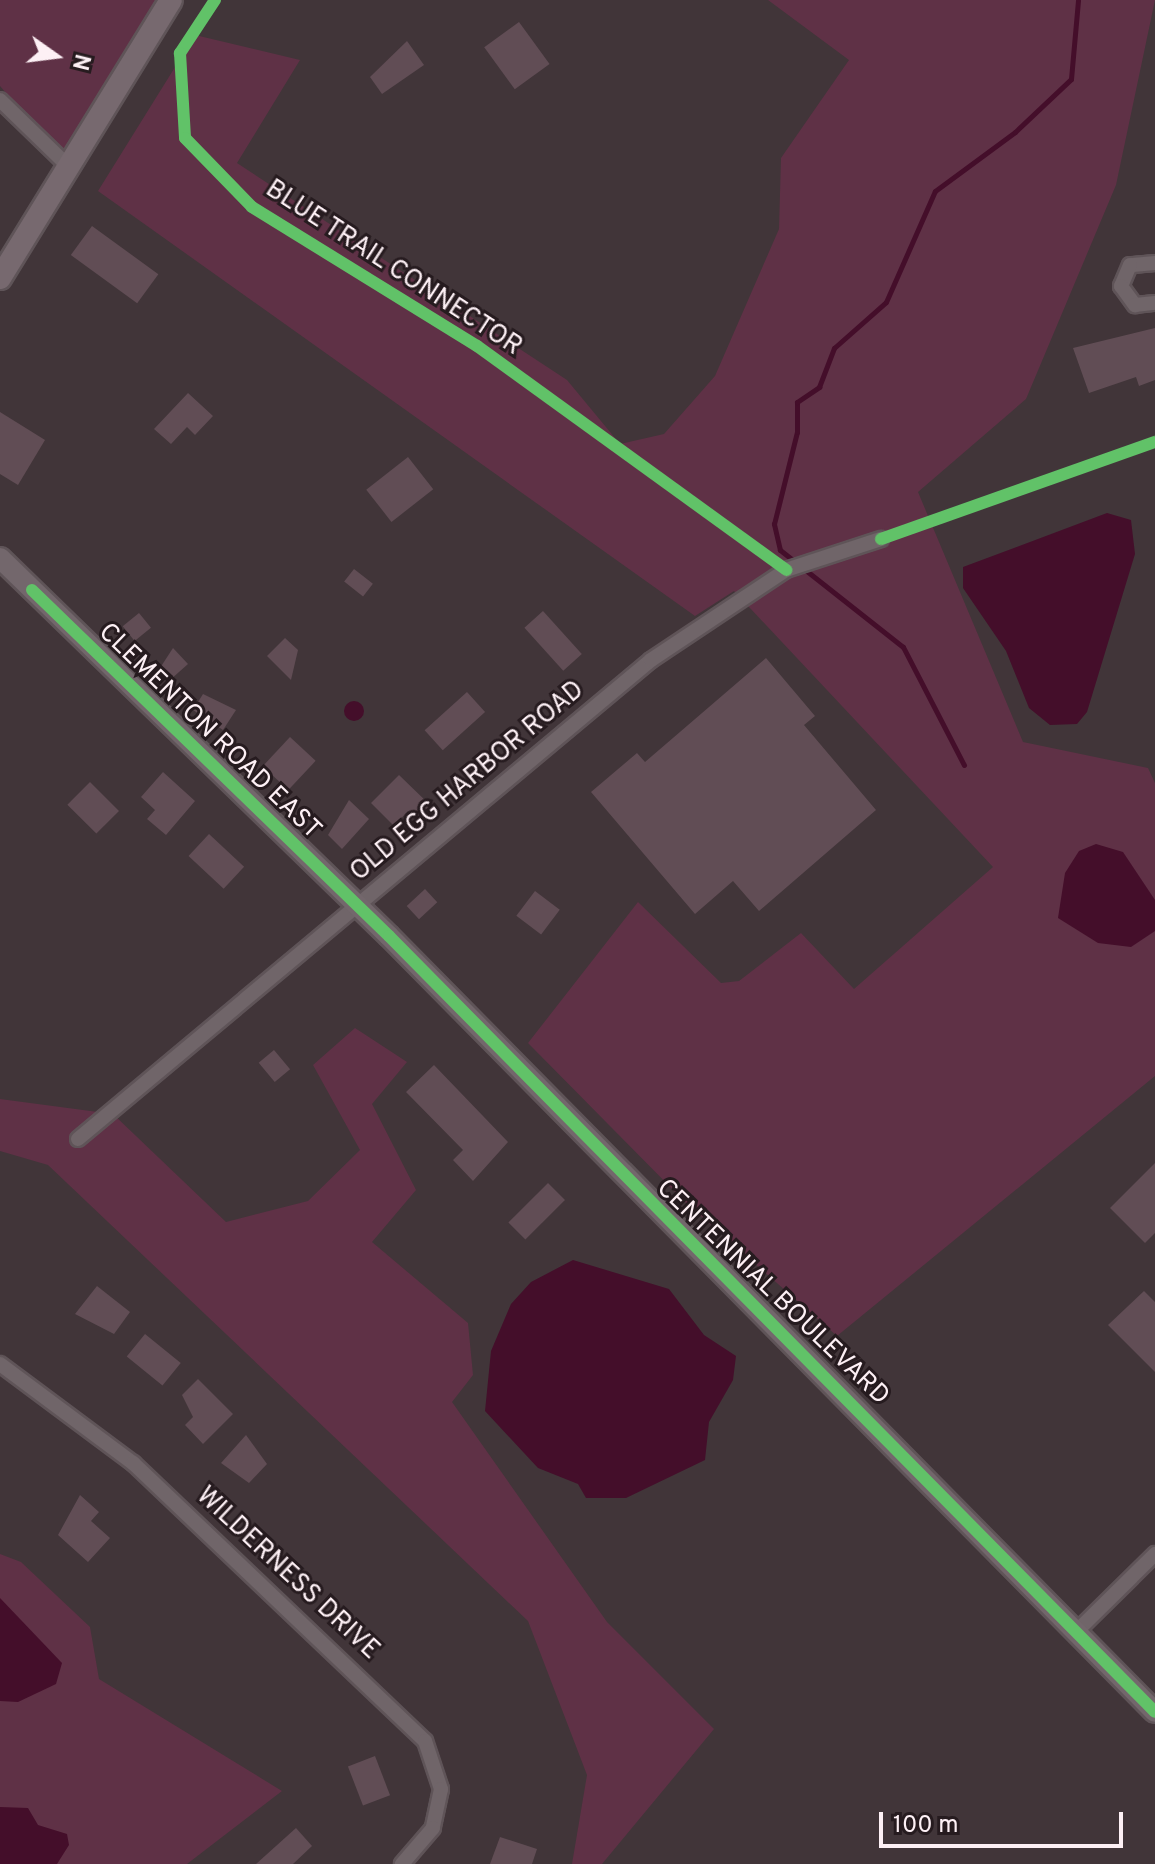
<!DOCTYPE html>
<html>
<head>
<meta charset="utf-8">
<style>
  body { margin:0 }
  #map { position:relative; width:1155px; height:1864px; overflow:hidden; background:#413539; font-family:Overpass,sans-serif }
  div>[style] { position:absolute }
  .green>* { inset:0; background:#5f3146 }
  .water>* { inset:0; background:#440e2a }
  .round { border-radius:50% }
  .stream>* { height:5px; margin:-2.5px; padding:0 2.5px; transform-origin:2.5px; border-radius:2.5px; background:#440e2a }
  .building>* { inset:0; background:#614d55; transform-origin:0 0 }
  .roads { filter:drop-shadow(2px 0 #5f5458) drop-shadow(-2px 0 #5f5458) drop-shadow(0 2px #5f5458) drop-shadow(0 -2px #5f5458) }
  .minor>* { height:14px; margin:-7px; padding:0 7px; transform-origin:7px; border-radius:7px; background:#706569 }
  .secondary>* { height:20px; margin:-10px; padding:0 10px; transform-origin:10px; border-radius:10px; background:#73676c }
  .primary>* { height:22px; margin:-11px; padding:0 11px; transform-origin:11px; border-radius:11px; background:#77696f }
  .cycleway>* { height:12px; margin:-6px; padding:0 6px; transform-origin:6px; border-radius:6px; background:#61c268 }
  span { translate:-50% -50%; white-space:nowrap; text-align:center; line-height:1.15; -webkit-text-stroke:6px #261b1f; paint-order:stroke }
  .street-label { font-size:26px; color:#fdf0f5 }
  .north { position:absolute; left:16px; top:16px; width:80px; height:80px; -webkit-text-stroke:6px #261b1f; paint-order:stroke; rotate:104deg; font-size:22px; font-weight:700; line-height:32px; text-align:center; color:#fdf0f5 }
  .north::after { content:''; display:block; margin:auto; width:28px; height:36px; background:#fdf0f5; clip-path:polygon(50% 0,100% 100%,50% 72%,0 100%) }
  .scale { position:absolute; left:879px; top:1812px; width:244px; height:36px; box-sizing:border-box; border:4px solid #fdf0f5; border-top:0; padding-left:10px; font-size:24px; line-height:28px; white-space:nowrap; color:#fdf0f5; -webkit-text-stroke:6px #261b1f; paint-order:stroke }
</style>
</head>
<body>
<div id="map">
  <div class="green">
    <i style="clip-path:polygon(0 0,177px 0,67px 165px,0 86px)"></i>
    <i style="clip-path:polygon(768px 0,1155px 0,1116px 185px,1026px 399px,918px 492px,1023px 742px,1148px 768px,1155px 783px,1155px 1076px,837px 1336px,685px 1202px,528px 1043px,638px 902px,721px 983px,739px 981px,801px 933px,854px 989px,993px 867px,734px 591px,695px 616px,98px 191px,195px 35px,300px 60px,237px 163px,567px 380px,620px 444px,664px 434px,715px 376px,779px 229px,781px 158px,849px 60px)"></i>
    <i style="clip-path:polygon(355px 1028px,407px 1062px,372px 1104px,416px 1190px,372px 1242px,468px 1323px,473px 1375px,452px 1402px,607px 1622px,714px 1729px,602px 1864px,572px 1864px,587px 1775px,528px 1621px,48px 1165px,0 1151px,0 1099px,113px 1114px,226px 1222px,308px 1201px,360px 1150px,313px 1065px)"></i>
    <i style="clip-path:polygon(0 1554px,21px 1562px,90px 1627px,99px 1679px,282px 1791px,187px 1864px,56px 1864px,0 1816px)"></i>
  </div>
  <div class="water">
    <i style="clip-path:polygon(1107px 513px,1131px 520px,1135px 554px,1087px 712px,1077px 724px,1050px 725px,1029px 708px,1006px 651px,963px 588px,963px 567px)"></i>
    <i class="round" style="left:344px;top:701px;width:20px;height:20px"></i>
    <i style="clip-path:polygon(1096px 844px,1123px 852px,1155px 900px,1155px 931px,1131px 947px,1098px 943px,1058px 918px,1065px 873px,1079px 851px)"></i>
    <i style="clip-path:polygon(573px 1260px,669px 1289px,704px 1335px,736px 1356px,733px 1380px,709px 1422px,705px 1460px,626px 1498px,586px 1498px,578px 1484px,538px 1468px,485px 1411px,491px 1351px,511px 1304px,531px 1282px)"></i>
    <i style="clip-path:polygon(0 1598px,62px 1663px,56px 1684px,18px 1702px,0 1701px)"></i>
    <i style="clip-path:polygon(0 1807px,28px 1808px,38px 1825px,67px 1834px,69px 1845px,57px 1864px,0 1864px)"></i>
  </div>
  <div class="stream">
    <i style="left:964px;top:765px;width:133px;rotate:-117.3deg"></i>
    <i style="left:903px;top:647px;width:157px;rotate:-141.7deg"></i>
    <i style="left:780px;top:550px;width:27px;rotate:-103deg"></i>
    <i style="left:774px;top:524px;width:95px;rotate:-76deg"></i>
    <i style="left:797px;top:432px;width:30px;rotate:-90deg"></i>
    <i style="left:797px;top:402px;width:27px;rotate:-34deg"></i>
    <i style="left:819px;top:387px;width:42px;rotate:-69deg"></i>
    <i style="left:834px;top:348px;width:69px;rotate:-41.5deg"></i>
    <i style="left:886px;top:302px;width:121px;rotate:-66.2deg"></i>
    <i style="left:935px;top:191px;width:99px;rotate:-36.4deg"></i>
    <i style="left:1015px;top:132px;width:77px;rotate:-43.4deg"></i>
    <i style="left:1071px;top:79px;width:79px;rotate:-84.9deg"></i>
  </div>
  <div class="building">
    <i style="left:519px;top:22px;width:52px;height:43px;rotate:54deg"></i>
    <i style="clip-path:polygon(407px 41px,424px 65px,382px 94px,370px 77px)"></i>
    <i style="left:92px;top:226px;width:82px;height:36px;rotate:36deg"></i>
    <i style="clip-path:polygon(1155px 328px,1155px 380px,1139px 386px,1136px 377px,1089px 393px,1073px 348px)"></i>
    <i style="clip-path:polygon(188px 393px,213px 416px,195px 435px,187px 427px,171px 444px,154px 429px)"></i>
    <i style="clip-path:polygon(0 412px,45px 440px,18px 485px,0 474px)"></i>
    <i style="left:408px;top:457px;width:41px;height:53px;rotate:52deg"></i>
    <i style="left:354px;top:569px;width:24px;height:16px;rotate:38deg"></i>
    <i style="left:543px;top:611px;width:58px;height:25px;rotate:48deg"></i>
    <i style="left:139px;top:613px;width:19px;height:21px;rotate:51deg"></i>
    <i style="clip-path:polygon(285px 638px,298px 650px,291px 680px,267px 656px)"></i>
    <i style="clip-path:polygon(173px 648px,188px 664px,170px 680px,160px 668px)"></i>
    <i style="clip-path:polygon(766px 658px,815px 716px,804px 725px,876px 810px,759px 911px,733px 881px,695px 914px,591px 792px,637px 753px,645px 762px)"></i>
    <i style="left:467px;top:692px;width:27px;height:57px;rotate:48deg"></i>
    <i style="clip-path:polygon(203px 694px,236px 710px,223px 730px,193px 710px)"></i>
    <i style="left:290px;top:737px;width:35px;height:40px;rotate:43deg"></i>
    <i style="clip-path:polygon(163px 772px,195px 801px,166px 835px,147px 819px,155px 810px,141px 797px)"></i>
    <i style="clip-path:polygon(399px 775px,430px 805px,417px 819px,408px 811px,394px 826px,371px 803px)"></i>
    <i style="left:90px;top:782px;width:41px;height:32px;rotate:45deg"></i>
    <i style="clip-path:polygon(349px 800px,369px 819px,342px 849px,328px 835px)"></i>
    <i style="left:209px;top:834px;width:48px;height:30px;rotate:43deg"></i>
    <i style="left:425px;top:889px;width:18px;height:25px;rotate:47deg"></i>
    <i style="left:535px;top:891px;width:31px;height:31px;rotate:37deg"></i>
    <i style="left:274px;top:1050px;width:25px;height:20px;rotate:50deg"></i>
    <i style="clip-path:polygon(434px 1065px,508px 1142px,473px 1181px,453px 1160px,463px 1150px,406px 1092px)"></i>
    <i style="clip-path:polygon(1155px 1163px,1155px 1233px,1145px 1243px,1110px 1208px)"></i>
    <i style="left:548px;top:1183px;width:24px;height:56px;rotate:45deg"></i>
    <i style="clip-path:polygon(97px 1286px,130px 1312px,114px 1334px,75px 1314px)"></i>
    <i style="clip-path:polygon(1144px 1291px,1155px 1302px,1155px 1372px,1108px 1325px)"></i>
    <i style="left:145px;top:1334px;width:46px;height:29px;rotate:39deg"></i>
    <i style="clip-path:polygon(198px 1379px,233px 1414px,203px 1444px,185px 1425px,193px 1417px,182px 1395px)"></i>
    <i style="clip-path:polygon(246px 1435px,267px 1464px,249px 1483px,221px 1463px)"></i>
    <i style="clip-path:polygon(80px 1495px,99px 1512px,91px 1521px,110px 1538px,88px 1562px,58px 1535px)"></i>
    <i style="left:375px;top:1756px;width:42px;height:29px;rotate:69deg"></i>
    <i style="clip-path:polygon(296px 1828px,312px 1846px,293px 1864px,256px 1864px)"></i>
    <i style="clip-path:polygon(500px 1837px,537px 1849px,532px 1864px,490px 1864px)"></i>
  </div>
  <div class="roads">
    <div class="minor">
      <i style="left:0;top:100px;width:93px;rotate:44.1deg"></i>
      <i style="left:1155px;top:263px;width:25px;rotate:175deg"></i>
      <i style="left:1130px;top:265px;width:23px;rotate:113deg"></i>
      <i style="left:1121px;top:286px;width:24px;rotate:54deg"></i>
      <i style="left:1135px;top:305px;width:20px;rotate:-6deg"></i>
      <i style="left:78px;top:1139px;width:747px;rotate:-39.89deg"></i>
      <i style="left:651px;top:660px;width:162px;rotate:-33.7deg"></i>
      <i style="left:786px;top:570px;width:100px;rotate:-18.1deg"></i>
      <i style="left:0;top:1364px;width:166px;rotate:36.7deg"></i>
      <i style="left:133px;top:1463px;width:403px;rotate:43.6deg"></i>
      <i style="left:425px;top:1741px;width:51px;rotate:71.6deg"></i>
      <i style="left:441px;top:1789px;width:40px;rotate:102deg"></i>
      <i style="left:433px;top:1828px;width:48px;rotate:130.7deg"></i>
      <i style="left:1079px;top:1629px;width:107px;rotate:-44.6deg"></i>
    </div>
    <div class="secondary">
      <i style="left:0;top:558px;width:542px;rotate:44.18deg"></i>
      <i style="left:389px;top:936px;width:1090px;rotate:45.37deg"></i>
    </div>
    <div class="primary">
      <i style="left:0;top:278px;width:326px;rotate:-58.4deg"></i>
    </div>
  </div>
  <div class="cycleway">
    <i style="left:215px;top:0;width:64px;rotate:123.4deg"></i>
    <i style="left:180px;top:53px;width:85px;rotate:86.6deg"></i>
    <i style="left:185px;top:138px;width:96px;rotate:45.8deg"></i>
    <i style="left:252px;top:207px;width:264px;rotate:31.7deg"></i>
    <i style="left:477px;top:346px;width:382px;rotate:35.9deg"></i>
    <i style="left:881px;top:539px;width:291px;rotate:-19.5deg"></i>
    <i style="left:32px;top:590px;width:497px;rotate:44.1deg"></i>
    <i style="left:389px;top:936px;width:1090px;rotate:45.37deg"></i>
  </div>
  <div class="street-label">
    <span style="left:393px;top:269px;rotate:33deg">BLUE TRAIL CONNECTOR</span>
    <span style="left:209px;top:732px;rotate:44deg">CLEMENTON ROAD EAST</span>
    <span style="left:468px;top:782px;rotate:-40deg">OLD EGG HARBOR ROAD</span>
    <span style="left:772px;top:1293px;rotate:44deg">CENTENNIAL BOULEVARD</span>
    <span style="left:287px;top:1574px;rotate:43deg">WILDERNESS DRIVE</span>
  </div>
  <div class="north">N</div>
  <div class="scale">100 m</div>
</div>
</body>
</html>
